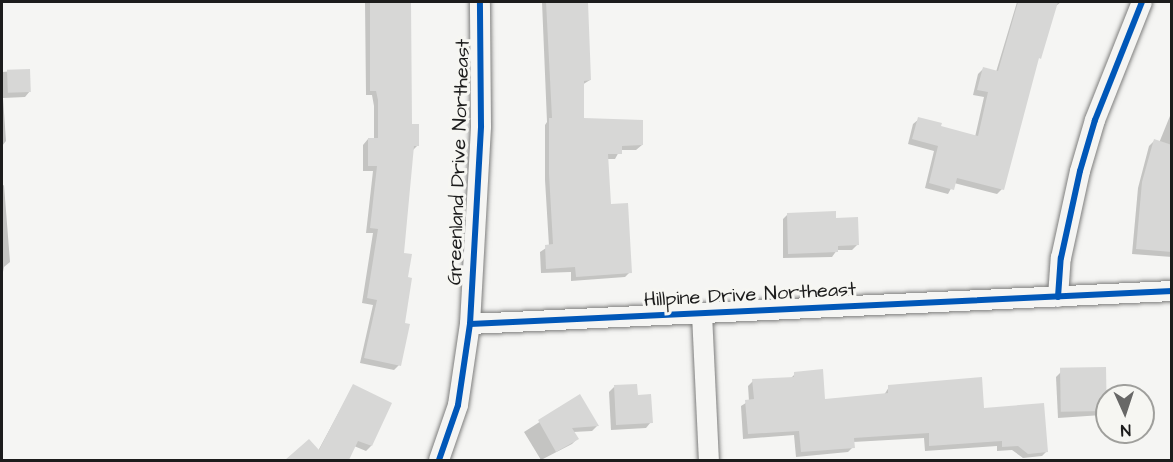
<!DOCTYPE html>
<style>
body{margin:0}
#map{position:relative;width:1173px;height:462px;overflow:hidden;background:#f5f5f3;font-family:"Architects Daughter",sans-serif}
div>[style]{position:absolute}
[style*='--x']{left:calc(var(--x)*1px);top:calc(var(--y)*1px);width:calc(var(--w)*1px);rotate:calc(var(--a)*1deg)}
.shadow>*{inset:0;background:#0003}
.building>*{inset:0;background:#d7d7d6;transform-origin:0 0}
.roads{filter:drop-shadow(0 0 2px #7e7e7d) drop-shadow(0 0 2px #7e7e7d)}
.street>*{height:20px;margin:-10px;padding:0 10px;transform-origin:10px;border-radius:10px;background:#f5f5f3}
.cycleway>*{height:6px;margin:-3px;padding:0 3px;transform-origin:3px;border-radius:3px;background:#0057b8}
span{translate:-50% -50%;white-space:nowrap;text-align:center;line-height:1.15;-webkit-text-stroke:6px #f6f6f2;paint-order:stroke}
.street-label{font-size:20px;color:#1c1c1c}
.frame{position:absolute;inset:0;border:3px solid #1c1c1c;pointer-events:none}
.north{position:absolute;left:1095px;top:384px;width:60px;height:60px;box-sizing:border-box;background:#f6f6f2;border:2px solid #9f9f9c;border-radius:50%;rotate:177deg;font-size:16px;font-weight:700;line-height:24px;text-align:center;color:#1c1c1c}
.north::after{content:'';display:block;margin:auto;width:21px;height:27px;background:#686867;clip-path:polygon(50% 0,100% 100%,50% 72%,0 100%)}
</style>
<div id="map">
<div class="shadow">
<div style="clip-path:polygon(365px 2px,409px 2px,411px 126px,418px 145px,412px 151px,402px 254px,399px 365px,394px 370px,360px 363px,373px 305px,362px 303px,373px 233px,366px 233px,373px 171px,363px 171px,363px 145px,368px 139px,374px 140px,374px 106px,372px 95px,366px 95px)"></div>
<div style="clip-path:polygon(542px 2px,586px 2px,590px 80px,582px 85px,582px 120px,642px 145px,636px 150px,620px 150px,615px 159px,607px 159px,610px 206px,630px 272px,625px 277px,571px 281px,571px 272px,541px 273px,540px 252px,549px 246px,545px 180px,545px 125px,547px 122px)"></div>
<div style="clip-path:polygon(1017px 2px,1061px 2px,1056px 6px,1036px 61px,1002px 189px,997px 194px,954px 183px,948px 194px,925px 188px,934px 151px,908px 144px,913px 124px,919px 119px,939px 127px,975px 137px,984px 97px,973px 95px,978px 74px,983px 69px,996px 72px)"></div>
<div style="clip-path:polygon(29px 70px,30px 91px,25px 97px,3px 98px,6px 141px,2px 146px,2px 72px)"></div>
<div style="clip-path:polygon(1172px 111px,1172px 257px,1132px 254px,1138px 188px,1149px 146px,1154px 141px,1159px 143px)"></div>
<div style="clip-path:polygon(4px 185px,10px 262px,4px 267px,2px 277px,2px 186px)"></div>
<div style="clip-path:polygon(788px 214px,834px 219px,858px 244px,852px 250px,837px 250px,832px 257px,783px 258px,783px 219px)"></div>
<div style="clip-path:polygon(1104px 369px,1107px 411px,1102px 415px,1058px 418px,1056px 377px,1061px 372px)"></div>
<div style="clip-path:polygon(795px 374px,824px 400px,884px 395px,889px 387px,983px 410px,1047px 451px,1042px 456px,1023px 458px,1012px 450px,997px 451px,997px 446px,925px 451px,924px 438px,853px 442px,853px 447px,848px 452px,796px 457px,794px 435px,743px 439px,741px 406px,749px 401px,748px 386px,753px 381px,790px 379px)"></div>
<div style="clip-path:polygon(353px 386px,390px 404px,371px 446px,366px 451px,354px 446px,348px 460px,288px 460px,309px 441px,318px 451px)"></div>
<div style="clip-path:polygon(614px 387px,637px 397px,651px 422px,646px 428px,611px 430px,609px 392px)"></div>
<div style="clip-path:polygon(580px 396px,597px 426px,592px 431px,573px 432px,577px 439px,572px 444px,541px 460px,524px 432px)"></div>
</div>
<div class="building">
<div style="clip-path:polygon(370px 2px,411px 2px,412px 124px,419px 124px,419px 146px,414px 146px,404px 253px,412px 254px,408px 277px,412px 278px,405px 323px,410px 324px,401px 366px,364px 358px,377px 300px,367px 298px,378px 229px,370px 228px,377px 166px,368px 166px,368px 138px,378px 138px,378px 100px,376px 91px,370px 91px)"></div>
<div style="clip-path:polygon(546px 2px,588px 2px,591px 80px,584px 81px,584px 118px,643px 120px,643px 145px,622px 146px,622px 154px,608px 154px,611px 204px,628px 203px,632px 273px,576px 277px,575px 267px,546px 269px,545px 245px,553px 244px,549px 174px,549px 118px,552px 118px)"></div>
<div style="clip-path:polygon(1018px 2px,1058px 2px,1041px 59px,1039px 58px,1004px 190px,957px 178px,954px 190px,929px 183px,938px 146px,912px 139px,918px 117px,942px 123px,941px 126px,978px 136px,988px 92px,977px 90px,983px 67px,998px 71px)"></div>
<div style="left:30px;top:69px;width:23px;height:23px;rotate:88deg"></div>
<div style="clip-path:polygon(1154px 139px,1172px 145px,1172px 252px,1136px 249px,1142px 182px)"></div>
<div style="clip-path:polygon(836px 211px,836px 218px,858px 217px,859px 245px,838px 246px,838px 252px,788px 254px,787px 213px)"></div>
<div style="left:1106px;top:367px;width:44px;height:46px;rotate:89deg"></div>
<div style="clip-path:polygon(823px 369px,825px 399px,888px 393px,888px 385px,982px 377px,984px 408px,1044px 403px,1048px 452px,1028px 454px,1018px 446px,1002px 447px,1002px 441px,929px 446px,929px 433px,854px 438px,855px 448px,801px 452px,799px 431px,748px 434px,745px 400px,754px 399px,752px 379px,794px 377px,794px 372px)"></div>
<div style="clip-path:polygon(353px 384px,392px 403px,372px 446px,358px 441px,349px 460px,285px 460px,309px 439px,319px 450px)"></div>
<div style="clip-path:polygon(637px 384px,638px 395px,651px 394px,653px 423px,616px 425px,614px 385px)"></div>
<div style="clip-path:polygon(580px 394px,599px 426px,572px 428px,579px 439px,556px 452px,538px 420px)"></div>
</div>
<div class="roads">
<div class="street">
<div style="--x:1058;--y:297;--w:39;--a:-86"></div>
<div style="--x:1061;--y:258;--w:89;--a:-77.7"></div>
<div style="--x:1080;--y:171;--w:53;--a:-73.6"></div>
<div style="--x:1095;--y:120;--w:127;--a:-68.3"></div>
<div style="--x:702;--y:314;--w:146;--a:87.3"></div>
<div style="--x:470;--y:324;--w:703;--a:-2.69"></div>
<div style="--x:439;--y:460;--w:58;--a:-70.9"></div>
<div style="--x:458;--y:405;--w:82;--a:-81.6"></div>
<div style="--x:470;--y:324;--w:198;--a:-86.8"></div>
<div style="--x:481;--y:126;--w:124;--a:-90.5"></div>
</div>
</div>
<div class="cycleway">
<div style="--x:1058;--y:297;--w:39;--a:-86"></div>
<div style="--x:1061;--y:258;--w:89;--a:-77.7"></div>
<div style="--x:1080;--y:171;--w:53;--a:-73.6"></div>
<div style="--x:1095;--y:120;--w:127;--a:-68.3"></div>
<div style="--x:470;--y:324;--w:703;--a:-2.69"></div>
<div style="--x:439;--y:460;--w:58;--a:-70.9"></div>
<div style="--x:458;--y:405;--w:82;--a:-81.6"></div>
<div style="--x:470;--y:324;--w:198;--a:-86.8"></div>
<div style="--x:481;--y:126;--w:124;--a:-90.5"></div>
</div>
<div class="street-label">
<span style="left:459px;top:162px;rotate:-88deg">Greenland Drive Northeast</span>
<span style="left:750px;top:295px;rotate:-3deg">Hillpine Drive Northeast</span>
</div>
<div class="frame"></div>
<div class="north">N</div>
</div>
